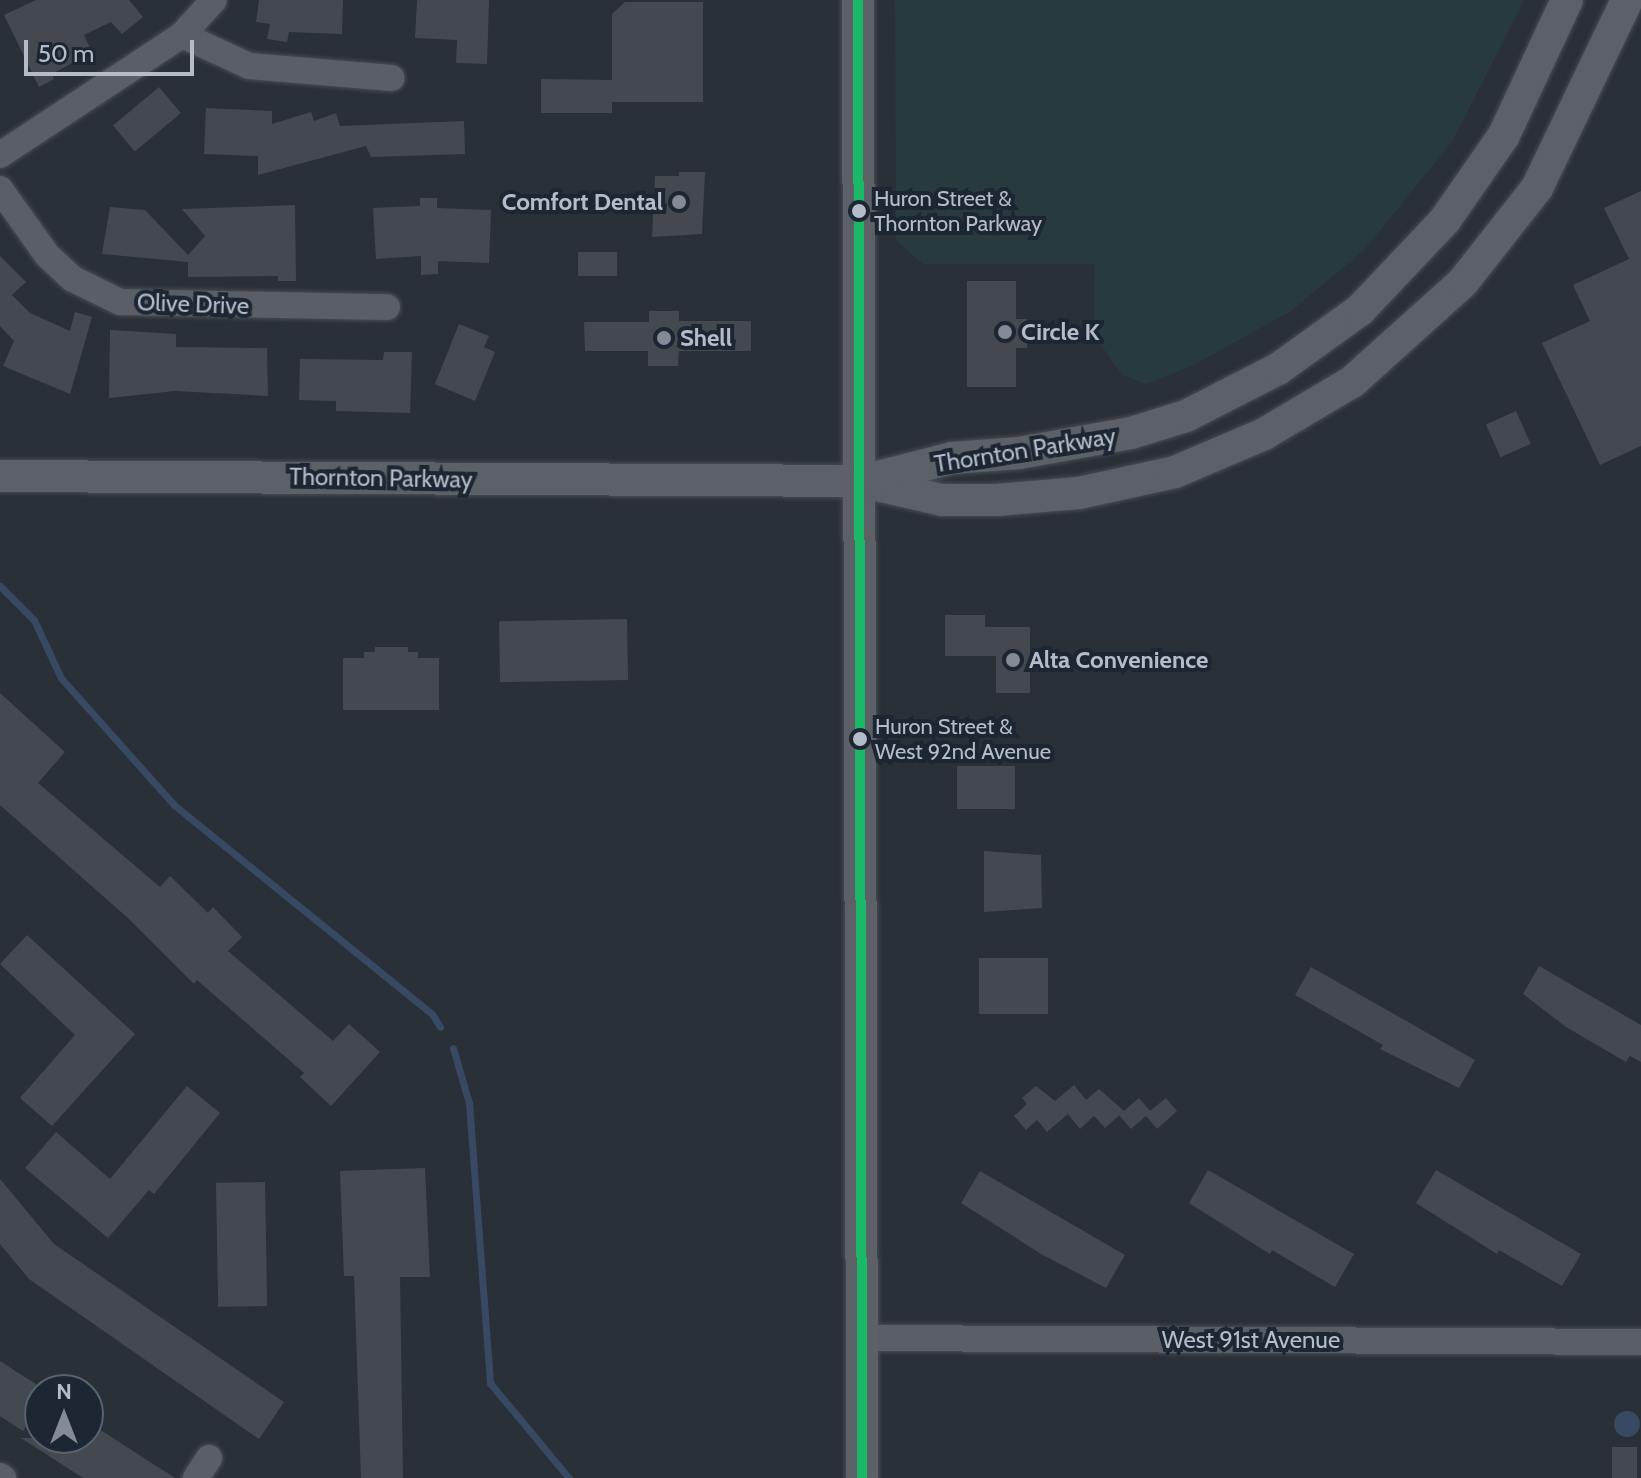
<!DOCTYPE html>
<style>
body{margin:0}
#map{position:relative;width:1641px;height:1478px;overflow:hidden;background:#2a3038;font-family:Cabin,sans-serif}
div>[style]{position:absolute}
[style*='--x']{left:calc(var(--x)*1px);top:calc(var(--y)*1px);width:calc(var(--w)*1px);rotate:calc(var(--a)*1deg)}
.green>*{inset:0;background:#273a3e}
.water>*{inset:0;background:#384963}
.round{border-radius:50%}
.stream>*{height:7px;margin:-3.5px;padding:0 3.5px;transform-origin:3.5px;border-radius:3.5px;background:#384963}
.building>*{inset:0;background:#444950;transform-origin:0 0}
.roads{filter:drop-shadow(0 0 2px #484c53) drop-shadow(0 0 2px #484c53)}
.minor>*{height:26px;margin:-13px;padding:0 13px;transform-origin:13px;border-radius:13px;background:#5a5e66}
.major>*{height:32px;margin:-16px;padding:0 16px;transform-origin:16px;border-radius:16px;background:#5c6168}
.bus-1>*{height:10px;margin:-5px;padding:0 5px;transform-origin:5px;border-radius:5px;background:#1ab867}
.dots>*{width:22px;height:22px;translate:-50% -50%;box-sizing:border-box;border:4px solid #1d2633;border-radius:50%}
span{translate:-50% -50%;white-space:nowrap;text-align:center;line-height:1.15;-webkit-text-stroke:8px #1d2633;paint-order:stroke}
.bus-label{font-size:22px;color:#b4bcc9}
.left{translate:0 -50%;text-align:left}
.poi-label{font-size:24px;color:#b4bcc9;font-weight:700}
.right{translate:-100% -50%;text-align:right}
.street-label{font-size:24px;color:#b4bcc9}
.north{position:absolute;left:24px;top:1374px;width:80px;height:80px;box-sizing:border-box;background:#1d2633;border:2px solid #59626f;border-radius:50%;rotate:0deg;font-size:22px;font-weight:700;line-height:32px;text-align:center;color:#b4bcc9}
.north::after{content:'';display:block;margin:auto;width:28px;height:36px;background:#848b96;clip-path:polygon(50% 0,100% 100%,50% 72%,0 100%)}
.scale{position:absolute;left:24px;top:40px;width:170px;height:36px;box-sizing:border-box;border:4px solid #b4bcc9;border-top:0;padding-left:10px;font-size:24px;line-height:28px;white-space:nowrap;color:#b4bcc9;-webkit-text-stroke:6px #1d2633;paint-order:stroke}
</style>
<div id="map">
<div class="green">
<div style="clip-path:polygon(895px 0,1524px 0,1452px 142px,1364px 250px,1291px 311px,1190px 367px,1146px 384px,1122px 375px,1094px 335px,1095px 264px,923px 264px,896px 240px)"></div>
</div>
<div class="water">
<div class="round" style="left:1614px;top:1411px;width:26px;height:26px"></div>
</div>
<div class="stream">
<div style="--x:0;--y:586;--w:48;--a:45"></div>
<div style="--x:34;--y:620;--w:64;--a:65"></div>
<div style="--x:61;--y:678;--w:170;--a:48.3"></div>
<div style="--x:174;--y:805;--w:332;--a:39"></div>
<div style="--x:432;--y:1014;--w:15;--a:58"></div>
<div style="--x:453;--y:1048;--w:57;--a:73.8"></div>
<div style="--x:469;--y:1103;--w:281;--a:85.7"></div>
<div style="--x:490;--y:1383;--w:124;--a:50.3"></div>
</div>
<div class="building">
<div style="clip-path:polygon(36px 0,129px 0,143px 17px,122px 34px,111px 22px,84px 35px,92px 52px,52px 74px,54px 79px,39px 87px,4px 15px)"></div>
<div style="clip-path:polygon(259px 0,343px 0,342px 34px,289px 32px,287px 42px,267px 39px,270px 24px,256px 22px)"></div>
<div style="clip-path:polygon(417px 0,489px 0,487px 64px,456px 63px,457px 40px,415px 38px)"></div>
<div style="clip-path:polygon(625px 2px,703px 2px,703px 102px,612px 102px,612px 113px,541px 113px,541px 79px,612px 80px,612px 14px)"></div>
<div style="left:159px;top:87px;width:34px;height:60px;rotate:50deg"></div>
<div style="clip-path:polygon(206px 108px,272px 111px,272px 124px,311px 112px,314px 121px,336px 113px,340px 126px,464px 121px,465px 154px,371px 157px,366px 146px,258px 175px,258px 156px,204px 154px)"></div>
<div style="clip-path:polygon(679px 172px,705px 172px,702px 234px,652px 237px,655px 176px,679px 176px)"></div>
<div style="clip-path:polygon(1641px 191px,1641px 446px,1600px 465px,1542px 343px,1590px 321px,1573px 285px,1629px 259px,1604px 208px)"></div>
<div style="clip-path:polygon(420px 198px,437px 198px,437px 208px,491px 210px,489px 263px,438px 261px,438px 274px,421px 275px,421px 256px,376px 259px,373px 208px,420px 206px)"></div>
<div style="clip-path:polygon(295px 205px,296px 281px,278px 281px,278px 276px,188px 277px,188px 262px,102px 254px,110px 207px,145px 210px,188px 255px,205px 236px,182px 209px)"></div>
<div style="left:578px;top:252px;width:39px;height:24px"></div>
<div style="clip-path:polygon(0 256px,26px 282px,12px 295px,30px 313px,70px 331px,75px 312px,92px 317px,70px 394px,3px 366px,14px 341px,0 326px)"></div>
<div style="clip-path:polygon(967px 281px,1016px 281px,1016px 319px,1027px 319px,1027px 348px,1016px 348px,1016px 387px,967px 387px)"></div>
<div style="clip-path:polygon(649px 311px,679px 311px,679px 321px,751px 321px,751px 351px,679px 351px,678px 366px,648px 366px,648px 351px,585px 351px,584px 322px,649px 322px)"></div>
<div style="clip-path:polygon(459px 324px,489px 336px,484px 347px,495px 352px,475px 401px,435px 384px)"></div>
<div style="clip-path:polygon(110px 330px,176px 334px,176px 347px,267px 348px,268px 396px,175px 391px,109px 398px)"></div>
<div style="clip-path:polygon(384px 352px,412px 352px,410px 413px,336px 411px,336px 401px,299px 400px,300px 359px,383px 360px)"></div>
<div style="left:1516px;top:411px;width:36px;height:33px;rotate:66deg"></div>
<div style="clip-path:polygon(945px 615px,985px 615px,985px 627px,1030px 627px,1030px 693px,996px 693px,996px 656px,945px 656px)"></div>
<div style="left:627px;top:619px;width:61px;height:128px;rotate:89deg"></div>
<div style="clip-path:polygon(375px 647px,408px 647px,408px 652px,418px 652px,418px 658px,439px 658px,439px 710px,343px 710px,343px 658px,364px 658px,364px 652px,375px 652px)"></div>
<div style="clip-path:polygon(0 693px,65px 752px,38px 783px,160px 887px,170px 876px,208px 913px,213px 907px,242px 937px,228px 951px,333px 1041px,349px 1024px,380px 1052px,331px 1106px,300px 1077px,304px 1073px,197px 980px,194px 984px,129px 919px,0 805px)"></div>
<div style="left:957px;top:766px;width:58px;height:43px"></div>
<div style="clip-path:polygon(984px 851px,1041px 855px,1042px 908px,984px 912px)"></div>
<div style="clip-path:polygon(27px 935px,135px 1034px,52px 1126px,20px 1098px,75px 1035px,0 964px)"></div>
<div style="left:979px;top:958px;width:69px;height:56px"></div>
<div style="clip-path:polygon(1539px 966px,1641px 1025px,1641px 1062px,1630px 1056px,1626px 1062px,1566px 1027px,1523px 994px)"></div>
<div style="clip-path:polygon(1311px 967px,1475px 1060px,1459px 1088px,1380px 1049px,1383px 1045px,1295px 995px)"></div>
<div style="clip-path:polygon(1074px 1085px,1086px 1100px,1099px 1089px,1124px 1111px,1105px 1128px,1094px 1116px,1080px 1129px,1068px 1114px,1047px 1132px,1037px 1120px,1026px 1130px,1014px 1116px,1027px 1104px,1022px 1098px,1036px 1086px,1055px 1101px)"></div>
<div style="clip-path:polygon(187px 1086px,220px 1113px,154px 1194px,149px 1190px,108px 1238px,25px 1168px,56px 1132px,110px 1179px)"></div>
<div style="clip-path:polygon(1139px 1098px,1150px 1111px,1166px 1098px,1177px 1111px,1157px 1129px,1146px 1116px,1131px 1129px,1119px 1115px)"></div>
<div style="clip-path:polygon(425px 1168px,430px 1277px,400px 1277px,403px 1478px,361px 1478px,354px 1276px,344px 1276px,340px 1171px)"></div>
<div style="clip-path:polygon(1208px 1170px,1354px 1254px,1335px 1287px,1272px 1250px,1270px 1254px,1189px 1203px)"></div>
<div style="clip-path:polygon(1436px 1170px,1581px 1254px,1562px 1286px,1499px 1250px,1497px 1254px,1416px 1203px)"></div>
<div style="clip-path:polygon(980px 1171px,1125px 1255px,1106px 1288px,1041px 1254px,961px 1203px)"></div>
<div style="clip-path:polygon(0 1179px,54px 1244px,284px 1402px,259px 1439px,29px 1279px,0 1244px)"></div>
<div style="left:265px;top:1182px;width:124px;height:49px;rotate:89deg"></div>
<div style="clip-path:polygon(0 1361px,45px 1390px,39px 1390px,40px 1406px,23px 1431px,0 1416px)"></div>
<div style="clip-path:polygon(88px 1422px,175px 1478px,83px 1478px,21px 1438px,88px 1438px)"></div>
<div style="left:1612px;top:1447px;width:25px;height:31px"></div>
</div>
<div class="roads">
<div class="minor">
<div style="--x:182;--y:35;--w:74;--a:24.8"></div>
<div style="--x:249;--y:66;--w:143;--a:4.8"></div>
<div style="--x:0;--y:155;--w:218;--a:-33.4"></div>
<div style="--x:182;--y:35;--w:47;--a:-47.6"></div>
<div style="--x:0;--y:189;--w:81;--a:54.5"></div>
<div style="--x:47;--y:255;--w:35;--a:43"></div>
<div style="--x:73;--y:279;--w:52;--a:26.1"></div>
<div style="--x:120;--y:302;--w:267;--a:1.1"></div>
<div style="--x:861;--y:1338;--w:780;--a:0.29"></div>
<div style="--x:0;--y:1476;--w:4;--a:34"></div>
<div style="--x:196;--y:1478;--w:24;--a:-57"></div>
</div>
<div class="major">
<div style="--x:858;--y:0;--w:1478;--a:89.84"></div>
<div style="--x:0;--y:476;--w:859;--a:0.33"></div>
<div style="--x:859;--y:481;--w:85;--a:12.9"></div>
<div style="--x:942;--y:500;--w:55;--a:0"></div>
<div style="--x:997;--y:500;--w:82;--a:-4.9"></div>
<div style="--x:1079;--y:493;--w:98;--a:-12.3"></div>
<div style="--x:1175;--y:472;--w:97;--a:-23.1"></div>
<div style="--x:1264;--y:434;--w:102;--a:-30.6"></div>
<div style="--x:1352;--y:382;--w:149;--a:-42"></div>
<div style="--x:1463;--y:282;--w:120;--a:-51.8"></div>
<div style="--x:1537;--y:188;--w:208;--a:-64.4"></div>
<div style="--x:866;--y:480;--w:89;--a:-14.3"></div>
<div style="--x:952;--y:458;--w:67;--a:-4.3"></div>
<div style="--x:1019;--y:453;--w:114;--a:-10.1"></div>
<div style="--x:1131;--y:433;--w:58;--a:-17.2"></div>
<div style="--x:1186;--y:416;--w:103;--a:-27.1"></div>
<div style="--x:1278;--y:369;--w:101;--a:-35.7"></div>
<div style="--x:1360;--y:310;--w:124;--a:-46.6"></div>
<div style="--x:1445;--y:220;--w:103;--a:-55.2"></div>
<div style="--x:1504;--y:135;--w:149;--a:-65"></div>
</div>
</div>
<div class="bus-1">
<div style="--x:858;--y:0;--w:1478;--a:89.84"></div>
</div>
<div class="dots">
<div style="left:679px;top:202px;background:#848b96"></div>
<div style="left:859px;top:211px;background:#b4bcc9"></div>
<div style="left:1005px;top:332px;background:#848b96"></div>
<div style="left:664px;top:338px;background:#848b96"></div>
<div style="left:1013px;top:660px;background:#848b96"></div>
<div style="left:860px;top:739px;background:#b4bcc9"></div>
</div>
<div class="bus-label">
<span class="left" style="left:874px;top:211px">Huron Street &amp;<br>Thornton Parkway</span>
<span class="left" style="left:875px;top:739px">Huron Street &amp;<br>West 92nd Avenue</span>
</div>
<div class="poi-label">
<span class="right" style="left:663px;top:202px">Comfort Dental</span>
<span class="left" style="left:1021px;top:332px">Circle K</span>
<span class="left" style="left:680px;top:338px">Shell</span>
<span class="left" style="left:1029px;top:660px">Alta Convenience</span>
</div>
<div class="street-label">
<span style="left:193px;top:304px;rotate:2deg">Olive Drive</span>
<span style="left:1025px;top:450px;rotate:-9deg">Thornton Parkway</span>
<span style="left:381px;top:478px;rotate:1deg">Thornton Parkway</span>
<span style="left:1251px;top:1340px">West 91st Avenue</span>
</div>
<div class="north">N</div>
<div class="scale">50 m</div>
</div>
